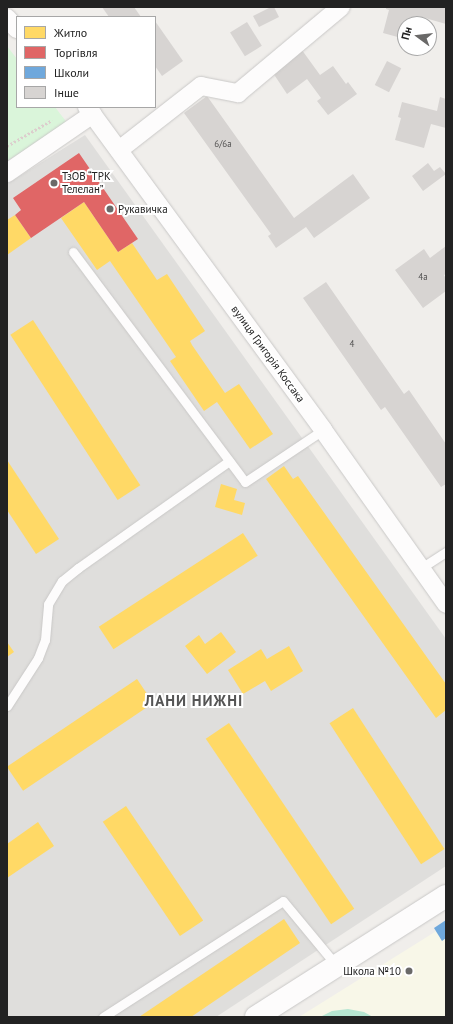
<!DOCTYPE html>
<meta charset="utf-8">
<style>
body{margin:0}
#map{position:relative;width:453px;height:1024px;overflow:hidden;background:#f0eeeb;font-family:"PT Sans",sans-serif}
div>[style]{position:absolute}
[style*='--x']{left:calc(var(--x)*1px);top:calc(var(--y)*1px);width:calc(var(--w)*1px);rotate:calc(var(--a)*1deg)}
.residential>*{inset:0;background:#dfdedc}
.education>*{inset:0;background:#f8f7e8}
.park>*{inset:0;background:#daf5da}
.pitch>*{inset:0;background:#b7e6d2}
.homes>*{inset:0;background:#ffd966;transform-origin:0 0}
.shops>*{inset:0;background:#e06666}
.schools>*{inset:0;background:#6fa8dc}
.building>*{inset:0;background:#d7d4d2;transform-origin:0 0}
.path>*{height:2.5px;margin-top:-1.25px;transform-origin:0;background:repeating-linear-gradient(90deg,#dccecd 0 2px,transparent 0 4px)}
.roads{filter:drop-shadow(0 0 1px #c9c8c7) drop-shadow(0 0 1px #c9c8c7)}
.service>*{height:9px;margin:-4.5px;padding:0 4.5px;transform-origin:4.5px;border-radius:4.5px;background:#fdfcfc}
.minor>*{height:18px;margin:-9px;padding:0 9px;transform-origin:9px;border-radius:9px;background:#fdfcfc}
.tertiary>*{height:22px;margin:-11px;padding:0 11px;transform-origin:11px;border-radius:11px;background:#fdfcfc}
.dots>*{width:11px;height:11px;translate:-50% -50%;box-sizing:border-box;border:2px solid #fff;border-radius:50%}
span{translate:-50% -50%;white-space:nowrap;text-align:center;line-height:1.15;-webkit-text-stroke:4px #fff;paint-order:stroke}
.number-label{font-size:9px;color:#4f4e4e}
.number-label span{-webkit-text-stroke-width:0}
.poi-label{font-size:11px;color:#222}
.left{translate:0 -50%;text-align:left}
.right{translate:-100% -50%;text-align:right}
.street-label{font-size:11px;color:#222}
.district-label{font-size:15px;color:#555;font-weight:700;letter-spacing:1px}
.frame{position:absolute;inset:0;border:8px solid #222;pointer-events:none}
.legend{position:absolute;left:16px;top:16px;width:140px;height:92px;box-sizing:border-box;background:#fff;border:1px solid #a7a7a7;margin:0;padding:5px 7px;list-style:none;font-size:12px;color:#222}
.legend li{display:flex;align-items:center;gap:8px;height:20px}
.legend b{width:20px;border:1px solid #a7a7a7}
.north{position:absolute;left:397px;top:16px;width:40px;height:40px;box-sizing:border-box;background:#fff;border:1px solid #a7a7a7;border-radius:50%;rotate:285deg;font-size:11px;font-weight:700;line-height:16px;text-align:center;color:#222}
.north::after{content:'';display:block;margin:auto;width:14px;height:18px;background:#6a6968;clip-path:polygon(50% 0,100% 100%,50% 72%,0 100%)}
</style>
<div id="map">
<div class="residential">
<div style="clip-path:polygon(85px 135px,446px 639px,446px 866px,216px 1017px,7px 1017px,7px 184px)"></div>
</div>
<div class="education">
<div style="clip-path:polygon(446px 925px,446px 1017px,299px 1017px)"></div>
</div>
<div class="park">
<div style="clip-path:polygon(7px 46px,17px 59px,17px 107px,55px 107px,68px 124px,7px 161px)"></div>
</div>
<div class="pitch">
<div style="clip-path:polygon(348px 1009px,364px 1012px,373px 1017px,320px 1017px,332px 1011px)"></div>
</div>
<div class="homes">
<div style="clip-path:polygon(84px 202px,118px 252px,132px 243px,157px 280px,167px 274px,205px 331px,190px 341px,192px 345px,225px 393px,239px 384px,273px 434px,250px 449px,217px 402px,204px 411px,170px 361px,176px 357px,110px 261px,97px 270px,61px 218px)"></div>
<div style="clip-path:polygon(15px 215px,31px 238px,7px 255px,7px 220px)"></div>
<div style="left:33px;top:320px;width:197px;height:27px;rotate:57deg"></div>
<div style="clip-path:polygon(7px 460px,59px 539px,36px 554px,7px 510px)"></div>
<div style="clip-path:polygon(284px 466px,293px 479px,298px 476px,446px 684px,446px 710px,436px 718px,266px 479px)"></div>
<div style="clip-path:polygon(221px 484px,237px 489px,234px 500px,245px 503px,242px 515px,215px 507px)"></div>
<div style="left:243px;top:533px;width:27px;height:172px;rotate:57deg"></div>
<div style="clip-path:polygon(221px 632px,236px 652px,207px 674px,185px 646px,199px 635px,205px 644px)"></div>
<div style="clip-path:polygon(7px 642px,14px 652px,7px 657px)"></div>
<div style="clip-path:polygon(289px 646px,303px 671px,271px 691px,265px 681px,243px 694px,228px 670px,261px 649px,267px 659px)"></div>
<div style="left:137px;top:679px;width:29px;height:157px;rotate:56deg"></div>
<div style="left:353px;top:708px;width:168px;height:28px;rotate:57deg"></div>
<div style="left:229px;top:723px;width:224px;height:28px;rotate:56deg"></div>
<div style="left:126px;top:806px;width:138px;height:28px;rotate:56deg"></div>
<div style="clip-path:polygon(38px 822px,54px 846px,7px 878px,7px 844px)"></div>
<div style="clip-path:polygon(284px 919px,300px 943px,191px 1017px,139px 1017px)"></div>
</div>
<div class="shops">
<div style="clip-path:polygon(79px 153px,138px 239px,118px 252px,84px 202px,31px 238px,15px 215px,21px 210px,13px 198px)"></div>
</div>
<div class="schools">
<div style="clip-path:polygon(446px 920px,446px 938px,442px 941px,434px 928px)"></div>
</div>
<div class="building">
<div style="clip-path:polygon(102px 7px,134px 7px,141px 17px,109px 17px)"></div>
<div style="clip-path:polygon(271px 7px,274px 7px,279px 17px,259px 27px,253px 16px)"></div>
<div style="clip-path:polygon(386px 7px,446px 7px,446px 24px,418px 16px,416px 24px,405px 24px,405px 39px,383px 33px,389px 10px,386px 9px)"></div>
<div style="clip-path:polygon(155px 21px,183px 61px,162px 76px,155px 66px)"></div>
<div style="left:247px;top:22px;width:28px;height:20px;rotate:58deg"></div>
<div style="clip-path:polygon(299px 46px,320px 75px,333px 66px,346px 84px,348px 82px,357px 94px,328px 115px,317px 101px,321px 98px,307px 79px,287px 94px,271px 70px)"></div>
<div style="left:387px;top:61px;width:16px;height:27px;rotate:27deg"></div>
<div style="clip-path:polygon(207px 96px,294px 218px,353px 174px,370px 198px,314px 238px,306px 227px,276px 248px,268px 236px,271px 234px,184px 113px)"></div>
<div style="clip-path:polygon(440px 97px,446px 99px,446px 128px,431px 124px,424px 148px,395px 140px,401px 118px,398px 117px,402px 102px,437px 111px)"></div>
<div style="clip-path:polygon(428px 163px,434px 171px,440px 167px,446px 174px,423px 191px,412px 176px)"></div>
<div style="clip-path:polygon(446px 246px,446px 274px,444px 275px,446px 279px,446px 291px,423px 308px,395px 270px,424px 249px,430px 258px)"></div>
<div style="clip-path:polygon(326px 282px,404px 394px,409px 390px,446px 444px,446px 484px,441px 487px,385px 407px,381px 410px,303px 298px)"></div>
</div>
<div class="path">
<div style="--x:7;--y:146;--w:52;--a:-30"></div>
</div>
<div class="roads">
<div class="service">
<div style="--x:73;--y:252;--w:287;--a:53.2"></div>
<div style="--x:245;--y:482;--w:94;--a:-33.7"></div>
<div style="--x:421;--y:568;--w:30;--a:-33"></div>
<div style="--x:7;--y:706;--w:57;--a:-57.1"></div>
<div style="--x:38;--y:658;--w:19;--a:-69"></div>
<div style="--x:45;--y:640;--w:36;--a:-85"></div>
<div style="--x:48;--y:604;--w:27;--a:-59"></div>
<div style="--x:62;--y:581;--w:21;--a:-39"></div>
<div style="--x:78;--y:568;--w:185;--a:-35.3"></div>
<div style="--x:103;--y:1017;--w:214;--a:-32.8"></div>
<div style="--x:283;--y:901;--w:83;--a:50.4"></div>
</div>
<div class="minor">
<div style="--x:7;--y:18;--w:15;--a:48"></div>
<div style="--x:87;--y:107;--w:400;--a:53.8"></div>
<div style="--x:323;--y:430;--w:213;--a:54.7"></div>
<div style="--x:119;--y:150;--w:104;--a:-38"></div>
<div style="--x:201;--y:86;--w:38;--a:11"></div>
<div style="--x:238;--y:93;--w:134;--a:-39.9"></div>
<div style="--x:7;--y:173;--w:104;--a:-34.5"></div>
</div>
<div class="tertiary">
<div style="--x:256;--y:1017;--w:225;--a:-32.5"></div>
</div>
</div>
<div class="dots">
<div style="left:54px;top:183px;background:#6a6968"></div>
<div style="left:110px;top:209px;background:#6a6968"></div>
<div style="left:409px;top:971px;background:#6a6968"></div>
</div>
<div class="number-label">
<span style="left:223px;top:144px">6/6а</span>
<span style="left:423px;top:277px">4а</span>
<span style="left:352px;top:344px">4</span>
</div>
<div class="poi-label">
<span class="left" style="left:62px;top:183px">ТзОВ “ТРК<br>Телелан”</span>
<span class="left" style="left:118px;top:209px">Рукавичка</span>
<span class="right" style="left:401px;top:971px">Школа №10</span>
</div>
<div class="street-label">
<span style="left:268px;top:354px;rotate:54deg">вулиця Григорія Коссака</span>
</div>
<div class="district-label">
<span style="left:194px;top:701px">ЛАНИ НИЖНІ</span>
</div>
<div class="frame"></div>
<ul class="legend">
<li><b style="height:11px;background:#ffd966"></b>Житло</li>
<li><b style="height:11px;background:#e06666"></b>Торгівля</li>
<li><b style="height:11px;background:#6fa8dc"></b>Школи</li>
<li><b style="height:11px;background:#d7d4d2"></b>Інше</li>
</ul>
<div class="north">Пн</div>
</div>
